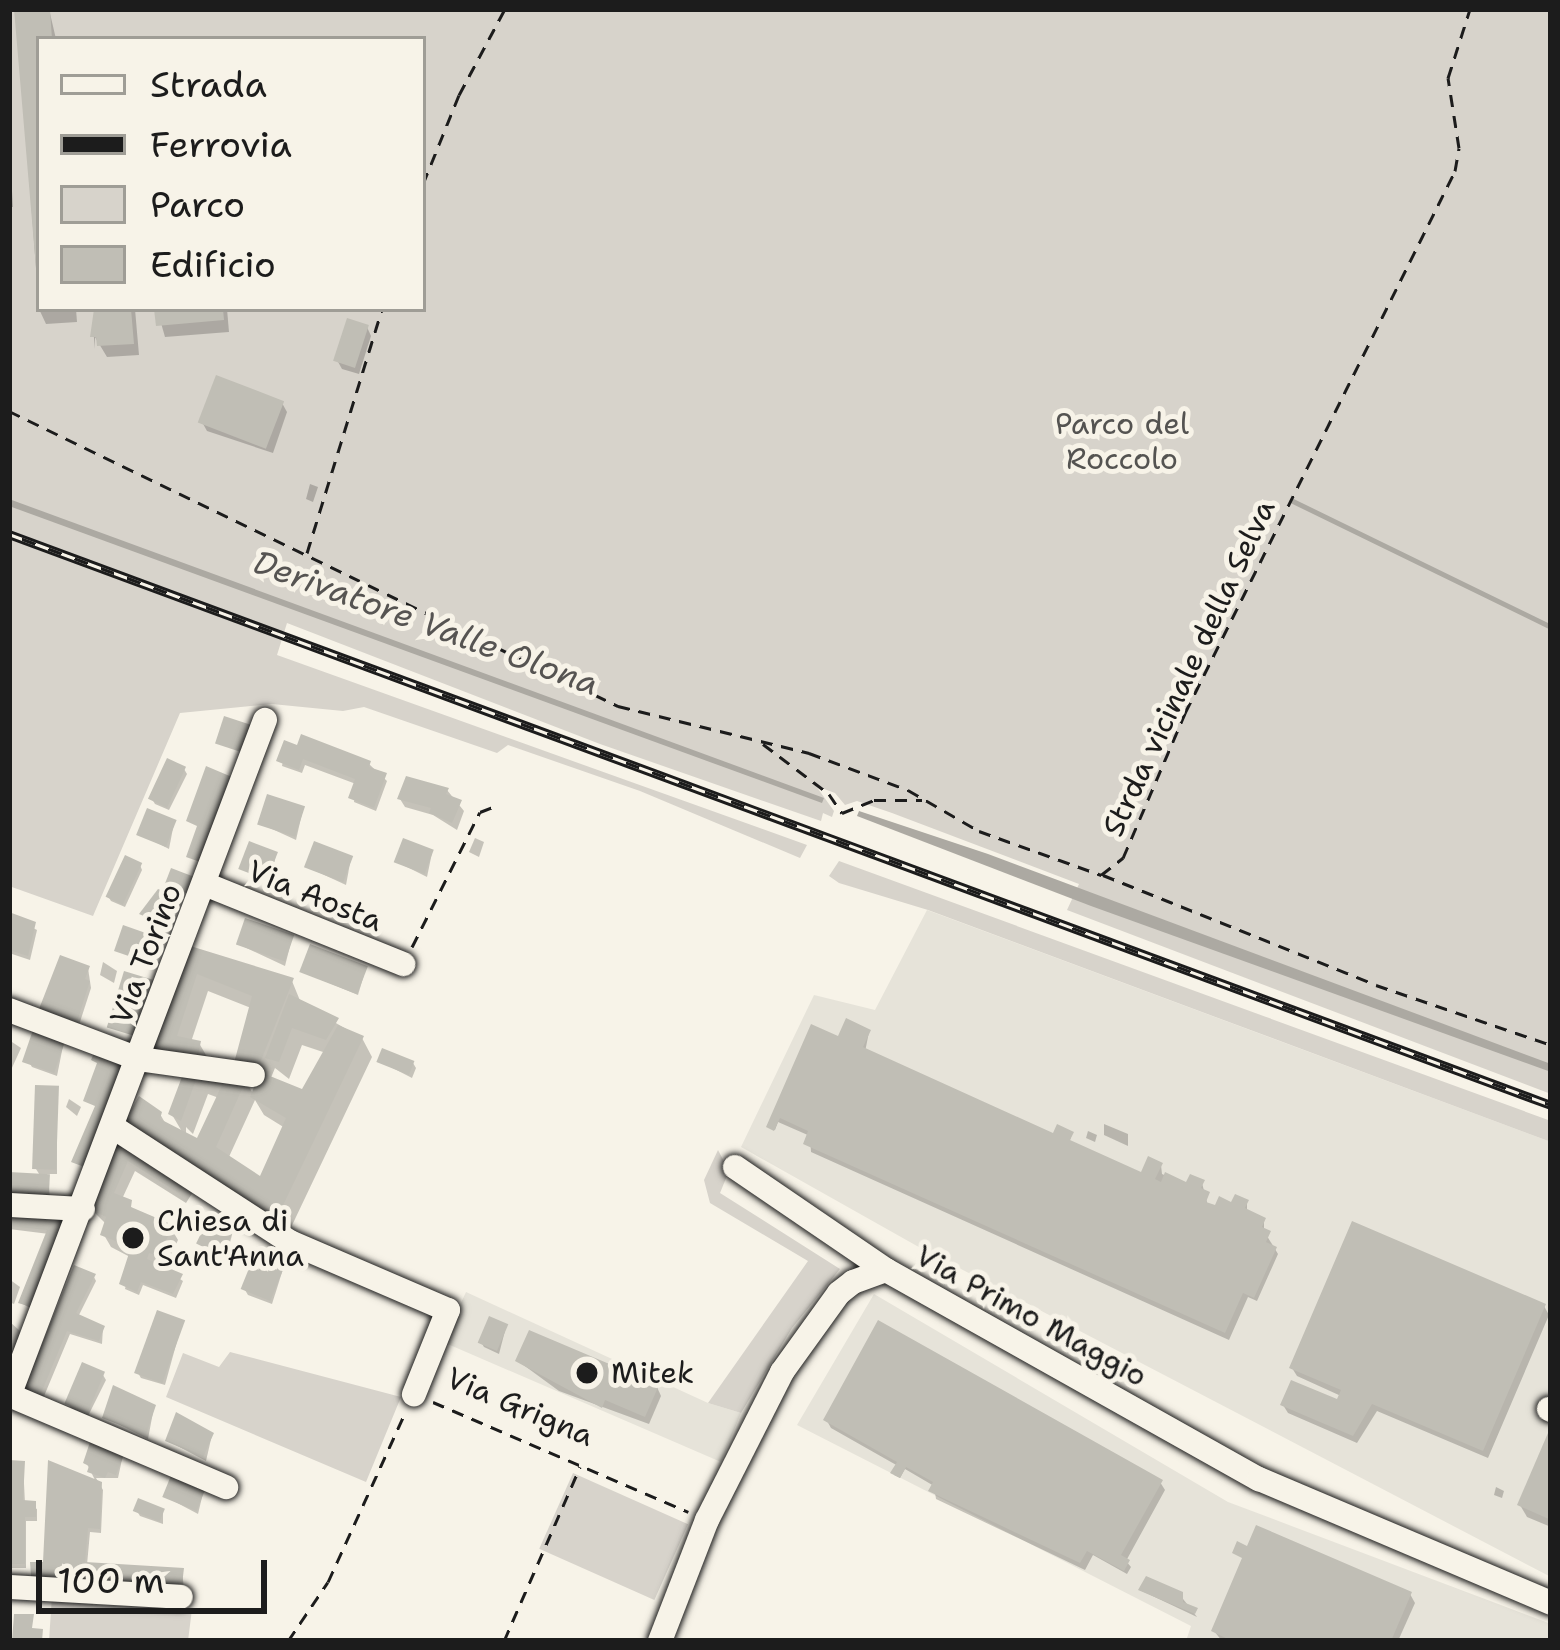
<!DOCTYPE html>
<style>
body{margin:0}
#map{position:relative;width:1560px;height:1650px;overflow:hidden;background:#f7f3e8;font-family:"Shantell Sans",sans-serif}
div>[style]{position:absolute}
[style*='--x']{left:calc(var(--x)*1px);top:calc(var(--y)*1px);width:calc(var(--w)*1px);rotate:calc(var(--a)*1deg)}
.built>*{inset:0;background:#e6e3d9}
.green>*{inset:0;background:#d7d3cb;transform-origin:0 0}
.water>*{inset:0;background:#aca9a2}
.shadow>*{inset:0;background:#0003}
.stream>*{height:4.5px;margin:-2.25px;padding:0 2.25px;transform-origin:2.25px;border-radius:2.25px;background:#aca9a2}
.building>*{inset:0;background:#c0beb5;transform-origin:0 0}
.path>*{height:3px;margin-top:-1.5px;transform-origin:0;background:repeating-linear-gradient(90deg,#1c1c1c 0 12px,transparent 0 21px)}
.roads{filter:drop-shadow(0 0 3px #1c1c1c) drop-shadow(0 0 3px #1c1c1c)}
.minor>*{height:24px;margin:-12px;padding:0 12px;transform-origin:12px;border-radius:12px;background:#f7f3e8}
.rail>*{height:9px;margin-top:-4.5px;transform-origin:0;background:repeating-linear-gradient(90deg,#f7f3e8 0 14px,#1c1c1c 0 28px);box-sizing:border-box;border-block:3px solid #1c1c1c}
.dots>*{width:33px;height:33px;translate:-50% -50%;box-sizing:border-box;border:6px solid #f7f3e8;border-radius:50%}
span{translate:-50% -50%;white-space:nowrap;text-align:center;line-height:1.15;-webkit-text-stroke:10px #f7f3e8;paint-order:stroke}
.park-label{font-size:30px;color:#545351}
.street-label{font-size:30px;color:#1c1c1c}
.poi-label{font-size:30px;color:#1c1c1c}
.left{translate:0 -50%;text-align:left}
.water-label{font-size:33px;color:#565452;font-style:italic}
.frame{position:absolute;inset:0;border:12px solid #1c1c1c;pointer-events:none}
.legend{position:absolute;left:36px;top:36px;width:390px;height:276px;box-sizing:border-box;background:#f7f3e8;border:3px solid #9f9d96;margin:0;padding:15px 21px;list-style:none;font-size:36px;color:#1c1c1c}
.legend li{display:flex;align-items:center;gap:24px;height:60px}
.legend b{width:60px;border:3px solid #9f9d96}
.scale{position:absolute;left:36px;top:1560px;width:231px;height:54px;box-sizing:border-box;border:6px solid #1c1c1c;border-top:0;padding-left:15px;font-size:36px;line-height:42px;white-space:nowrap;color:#1c1c1c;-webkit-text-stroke:9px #f7f3e8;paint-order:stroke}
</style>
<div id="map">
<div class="built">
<div style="clip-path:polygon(927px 910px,1551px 1142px,1551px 1577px,917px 1246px,741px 1147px,814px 995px,875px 1010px)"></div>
<div style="clip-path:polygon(466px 1292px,708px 1403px,741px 1413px,721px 1462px,443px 1342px)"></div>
<div style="clip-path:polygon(874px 1294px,1228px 1502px,1551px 1624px,1551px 1641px,1186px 1641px,1191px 1626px,797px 1425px)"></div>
</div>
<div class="green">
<div style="clip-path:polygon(evenodd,9px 9px,1551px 9px,1551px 1094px,1067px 910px,1079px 884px,892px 813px,857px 801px,845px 805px,835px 793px,816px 786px,834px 811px,832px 817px,823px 813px,821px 821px,600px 744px,287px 623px,277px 655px,807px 845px,800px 858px,640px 791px,508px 745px,497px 753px,364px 707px,343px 711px,272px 704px,180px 713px,93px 916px,9px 886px,9px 9px,39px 39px,423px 39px,423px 309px,39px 309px,39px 39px)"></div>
<div style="clip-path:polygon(839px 861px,1551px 1121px,1551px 1142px,928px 910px,839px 883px,829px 876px)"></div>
<div style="clip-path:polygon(718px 1150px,729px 1171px,720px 1193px,840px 1269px,792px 1328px,741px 1413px,708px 1403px,808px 1261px,710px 1203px,704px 1180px)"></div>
<div style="clip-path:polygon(230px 1352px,401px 1397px,366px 1482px,166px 1397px,183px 1353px,219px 1367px)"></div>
<div style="left:573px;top:1473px;width:126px;height:83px;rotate:24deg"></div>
<div style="clip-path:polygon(52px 1595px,93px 1598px,93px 1605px,192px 1609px,188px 1641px,49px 1641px)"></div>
</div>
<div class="water">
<div style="clip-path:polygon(9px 499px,824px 798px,822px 803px,9px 506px)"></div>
<div style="clip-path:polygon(859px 811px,988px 854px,1551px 1064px,1551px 1072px,1091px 906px,857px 816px)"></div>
</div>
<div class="shadow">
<div style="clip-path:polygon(49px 9px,56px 39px,39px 39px,39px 309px,17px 11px)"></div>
<div style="clip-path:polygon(9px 142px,13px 207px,9px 207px)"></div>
<div style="clip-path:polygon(39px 309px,76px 309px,77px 322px,46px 324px)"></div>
<div style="clip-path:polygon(97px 309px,135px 309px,139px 355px,107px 357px,95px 337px,95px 349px,93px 328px)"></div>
<div style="clip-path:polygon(157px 309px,227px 309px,229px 332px,165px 337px)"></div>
<div style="clip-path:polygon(367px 327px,371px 336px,359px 374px,342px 369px,337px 360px)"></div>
<div style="clip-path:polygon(282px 403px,287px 412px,273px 453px,207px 431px,202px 422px)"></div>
<div style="clip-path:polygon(310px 484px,318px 487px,313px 502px,306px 499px)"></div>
<div style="clip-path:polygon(286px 744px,369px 764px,387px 781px,376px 811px,354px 802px,356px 784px,305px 765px,302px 773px,282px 766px)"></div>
<div style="clip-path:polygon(184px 769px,187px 774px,169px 810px,155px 804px,152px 799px)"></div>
<div style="clip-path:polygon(447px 790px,464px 811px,457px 830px,433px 815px,405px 807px,400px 799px)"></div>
<div style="clip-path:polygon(303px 809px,296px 840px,259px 823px)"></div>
<div style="clip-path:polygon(174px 823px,169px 849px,140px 834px)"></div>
<div style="clip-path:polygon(475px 838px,484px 842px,479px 857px,469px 852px)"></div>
<div style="clip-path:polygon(432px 853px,427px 877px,397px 862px)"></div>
<div style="clip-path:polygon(276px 854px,270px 883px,242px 869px)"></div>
<div style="clip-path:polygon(351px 858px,346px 885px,307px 867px)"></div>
<div style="clip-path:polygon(140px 865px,142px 870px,125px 907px,111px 901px,108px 896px)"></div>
<div style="clip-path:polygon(177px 900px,170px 929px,142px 914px)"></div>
<div style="clip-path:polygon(9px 915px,37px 930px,30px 960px,9px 953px)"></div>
<div style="clip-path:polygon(292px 938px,285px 966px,238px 944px)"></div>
<div style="clip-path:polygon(155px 939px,157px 968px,117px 950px)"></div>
<div style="clip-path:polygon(evenodd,189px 948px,292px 981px,301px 1003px,362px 1038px,372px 1057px,286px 1238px,138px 1141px,160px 1114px,167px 1126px,184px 1135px,171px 1113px,187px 1073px,151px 1050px,189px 948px,208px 991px,251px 1008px,259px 1083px,254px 1095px,245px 1080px,210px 1062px,199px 1043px,191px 1042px,208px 991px,189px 948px,302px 1045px,326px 1053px,303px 1093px,270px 1080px,275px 1068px,289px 1079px,302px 1045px,189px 948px,208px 1094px,219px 1098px,198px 1143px,186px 1137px,186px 1127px,193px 1134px,208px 1094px,189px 948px,255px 1100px,264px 1115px,285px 1128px,262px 1180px,228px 1159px,255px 1100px)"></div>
<div style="clip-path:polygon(103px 962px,117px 971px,114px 983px,100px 975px)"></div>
<div style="clip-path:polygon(88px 968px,91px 988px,79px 1025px,45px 1014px)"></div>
<div style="clip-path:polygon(366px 968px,358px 995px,303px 972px)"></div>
<div style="clip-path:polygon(869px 1032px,865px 1052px,1055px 1137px,1072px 1134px,1069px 1143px,1142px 1176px,1161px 1165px,1162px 1174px,1188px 1186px,1202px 1183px,1208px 1206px,1247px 1203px,1247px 1213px,1264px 1220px,1264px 1231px,1278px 1254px,1257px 1301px,1248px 1297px,1229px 1340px,811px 1152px,810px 1136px,778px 1122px,775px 1130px,770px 1128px,839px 1040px)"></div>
<div style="clip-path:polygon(9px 1040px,21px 1048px,11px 1070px,9px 1070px)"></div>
<div style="clip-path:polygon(64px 1041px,57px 1076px,32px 1067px,29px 1062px)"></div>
<div style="clip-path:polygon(379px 1061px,413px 1063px,416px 1068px,412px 1078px)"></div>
<div style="clip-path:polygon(57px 1089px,57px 1174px,47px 1174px,51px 1204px,9px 1175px,41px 1177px,36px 1169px)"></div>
<div style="clip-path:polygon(69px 1099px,81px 1107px,77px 1116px,66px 1107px)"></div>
<div style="clip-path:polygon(1104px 1124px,1128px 1134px,1128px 1146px,1104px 1135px)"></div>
<div style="clip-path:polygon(1088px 1131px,1097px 1135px,1095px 1142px,1086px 1138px)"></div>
<div style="clip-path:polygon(120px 1148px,193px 1192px,186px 1203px,135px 1171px,122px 1199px,136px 1212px,171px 1228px,178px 1240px,167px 1263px,154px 1241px,149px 1244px,163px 1268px,183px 1281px,176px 1298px,143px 1285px,139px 1295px,125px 1289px,132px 1258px,111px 1247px,104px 1235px,107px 1225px,90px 1208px)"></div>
<div style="clip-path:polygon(9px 1213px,60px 1217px,40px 1313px,21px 1303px,49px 1234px,9px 1229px)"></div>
<div style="clip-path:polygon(234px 1227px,226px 1258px,206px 1250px,203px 1245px)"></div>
<div style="clip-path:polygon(284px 1266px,272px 1304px,248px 1295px,245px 1290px)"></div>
<div style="clip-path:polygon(94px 1277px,96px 1281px,78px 1317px,103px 1328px,102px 1344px,70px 1334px,42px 1401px,29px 1396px)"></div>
<div style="clip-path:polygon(9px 1279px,20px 1287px,14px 1304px,9px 1302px)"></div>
<div style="clip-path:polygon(1544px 1306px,1549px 1315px,1488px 1458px,1377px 1411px,1357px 1443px,1288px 1413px,1283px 1405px,1338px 1403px,1341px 1396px,1297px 1376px,1292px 1368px)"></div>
<div style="clip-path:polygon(9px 1321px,21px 1332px,11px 1359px,9px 1358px)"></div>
<div style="clip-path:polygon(182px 1323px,165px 1385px,141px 1378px,138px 1373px)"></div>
<div style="clip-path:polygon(506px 1327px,499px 1354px,484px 1347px,481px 1342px)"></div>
<div style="clip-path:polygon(518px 1361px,657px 1387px,661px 1396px,649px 1424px,559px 1391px)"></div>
<div style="clip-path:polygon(103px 1375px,106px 1380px,88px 1416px,71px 1408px,68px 1403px)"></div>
<div style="clip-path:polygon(154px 1407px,148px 1439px,106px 1418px)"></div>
<div style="clip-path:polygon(826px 1419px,1160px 1482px,1165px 1490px,1126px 1561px,1131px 1567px,1127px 1574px,1093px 1555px,1085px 1570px,936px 1499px,934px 1486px,905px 1469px,900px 1478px,894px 1475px,898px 1466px,831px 1428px)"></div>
<div style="clip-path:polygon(1551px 1434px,1551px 1527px,1527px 1517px,1520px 1505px)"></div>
<div style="clip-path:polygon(212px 1435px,206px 1461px,168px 1441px)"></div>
<div style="clip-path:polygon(123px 1455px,118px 1478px,96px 1478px,103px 1490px,101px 1533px,90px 1532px,87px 1565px,182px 1571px,184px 1589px,37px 1580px,34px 1575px,46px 1565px,97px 1484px,86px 1462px)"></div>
<div style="clip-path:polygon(9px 1463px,23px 1464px,25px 1503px,37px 1509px,37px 1521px,26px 1521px,26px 1568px,9px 1568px)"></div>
<div style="clip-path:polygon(1496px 1487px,1504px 1491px,1502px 1498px,1494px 1495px)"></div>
<div style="clip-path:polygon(204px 1489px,198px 1514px,166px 1497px)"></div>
<div style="clip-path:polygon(137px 1511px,163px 1512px,163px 1524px,140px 1516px)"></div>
<div style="clip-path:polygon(1147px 1580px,1180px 1595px,1197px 1617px,1142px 1591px)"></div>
<div style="clip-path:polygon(1410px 1594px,1415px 1603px,1398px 1641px,1222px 1641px,1214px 1631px)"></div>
</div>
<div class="stream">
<div style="--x:1293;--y:501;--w:287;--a:26"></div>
</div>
<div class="building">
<div style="clip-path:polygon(14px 9px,50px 9px,52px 39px,39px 39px,39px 303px)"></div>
<div style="clip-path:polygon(94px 309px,131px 309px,134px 344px,97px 346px,96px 337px,90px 337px)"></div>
<div style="clip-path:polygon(154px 309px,223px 309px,224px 320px,156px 326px)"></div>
<div style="left:347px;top:318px;width:23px;height:45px;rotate:18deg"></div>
<div style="left:216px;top:375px;width:73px;height:51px;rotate:21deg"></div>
<div style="left:224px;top:716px;width:28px;height:29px;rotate:18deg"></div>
<div style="clip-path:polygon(301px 734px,371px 761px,369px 767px,387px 773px,374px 808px,348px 798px,355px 779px,303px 759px,299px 770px,276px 761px,284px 740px,297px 745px)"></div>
<div style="left:167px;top:758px;width:21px;height:45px;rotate:25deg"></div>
<div style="clip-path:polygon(206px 766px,232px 777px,203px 863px,186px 857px,197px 826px,186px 821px)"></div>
<div style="clip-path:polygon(406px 776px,449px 788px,446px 794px,462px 800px,452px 823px,429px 813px,431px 808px,397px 799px)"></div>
<div style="left:267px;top:794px;width:40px;height:32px;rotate:18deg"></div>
<div style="left:147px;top:808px;width:32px;height:29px;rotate:22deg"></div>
<div style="left:403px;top:838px;width:33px;height:26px;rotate:21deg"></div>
<div style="left:249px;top:841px;width:31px;height:30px;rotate:21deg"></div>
<div style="left:314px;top:841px;width:42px;height:28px;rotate:21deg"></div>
<div style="left:125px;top:855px;width:19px;height:46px;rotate:25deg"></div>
<div style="left:171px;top:868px;width:28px;height:18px;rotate:21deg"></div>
<div style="clip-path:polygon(158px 889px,179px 897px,167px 926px,139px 914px)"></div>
<div style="clip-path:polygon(9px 912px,36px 922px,28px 956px,9px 950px)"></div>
<div style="left:245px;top:918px;width:52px;height:28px;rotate:19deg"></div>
<div style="clip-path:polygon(123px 925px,157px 937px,155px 965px,114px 951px)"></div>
<div style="left:310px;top:944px;width:62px;height:30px;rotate:21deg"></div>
<div style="clip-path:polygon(187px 945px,294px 978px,258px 1068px,234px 1063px,252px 996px,197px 974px,177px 1036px,201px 1041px,197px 1060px,148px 1051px)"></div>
<div style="clip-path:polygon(60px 955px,90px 966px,85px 979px,90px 981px,77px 1022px,39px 1009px)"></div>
<div style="left:124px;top:971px;width:31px;height:59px;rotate:17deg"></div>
<div style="clip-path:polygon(289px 994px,339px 1018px,326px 1040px,292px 1028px,279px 1062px,265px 1058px)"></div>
<div style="clip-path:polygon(846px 1018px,871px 1030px,863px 1047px,938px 1081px,1053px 1133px,1057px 1124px,1074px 1132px,1070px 1140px,1141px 1172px,1148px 1156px,1163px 1163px,1155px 1179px,1161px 1182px,1165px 1172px,1186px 1182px,1190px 1174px,1205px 1180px,1201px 1188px,1210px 1192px,1206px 1202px,1215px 1205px,1219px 1196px,1231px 1202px,1235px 1194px,1249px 1200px,1245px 1208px,1266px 1218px,1262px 1227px,1271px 1231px,1266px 1242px,1277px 1247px,1254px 1298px,1243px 1293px,1225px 1333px,803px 1144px,808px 1131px,780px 1118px,774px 1131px,766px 1127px,811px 1024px,838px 1036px)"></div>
<div style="clip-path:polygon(338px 1025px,364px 1036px,275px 1222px,124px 1122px,139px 1096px,162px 1112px,160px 1119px,197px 1138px,222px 1085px,197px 1077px,181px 1121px,168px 1114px,186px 1066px,247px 1078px,216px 1147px,260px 1176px,286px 1118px,250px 1097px,260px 1072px,302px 1089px)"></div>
<div style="left:34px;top:1027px;width:34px;height:37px;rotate:19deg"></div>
<div style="clip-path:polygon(96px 1048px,132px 1060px,87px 1168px,71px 1162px,95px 1106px,83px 1101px,97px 1063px,91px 1060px)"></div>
<div style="left:382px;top:1048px;width:35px;height:15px;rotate:22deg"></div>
<div style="left:35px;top:1085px;width:24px;height:84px;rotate:2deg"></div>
<div style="clip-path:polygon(127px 1143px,188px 1178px,179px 1193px,128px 1161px,114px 1193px,132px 1200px,131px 1207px,173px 1225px,159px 1256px,149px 1253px,147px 1259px,183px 1274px,173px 1294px,141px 1282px,137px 1292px,119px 1284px,131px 1247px,100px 1235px,106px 1217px,87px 1208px,117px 1145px)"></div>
<div style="left:9px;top:1172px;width:41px;height:27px;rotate:3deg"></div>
<div style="clip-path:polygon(9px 1210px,62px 1214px,68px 1226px,38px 1309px,18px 1303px,47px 1230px,9px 1226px)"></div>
<div style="left:211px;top:1213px;width:28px;height:34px;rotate:26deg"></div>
<div style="clip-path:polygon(1352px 1221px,1546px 1304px,1483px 1451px,1372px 1404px,1353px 1436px,1280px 1405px,1291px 1380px,1337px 1399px,1341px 1390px,1289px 1368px)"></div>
<div style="left:256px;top:1251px;width:32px;height:41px;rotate:22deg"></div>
<div style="clip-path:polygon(74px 1265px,96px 1274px,76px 1313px,105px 1326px,99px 1341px,67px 1331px,39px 1398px,23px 1391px)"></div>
<div style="left:157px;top:1310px;width:30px;height:67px;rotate:20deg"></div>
<div style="left:489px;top:1316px;width:21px;height:29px;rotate:23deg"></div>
<div style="clip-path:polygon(878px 1320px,1163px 1480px,1121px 1555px,1130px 1560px,1124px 1571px,1087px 1551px,1080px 1563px,928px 1491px,933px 1482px,906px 1467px,900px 1478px,890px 1473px,897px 1462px,823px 1420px)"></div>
<div style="clip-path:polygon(529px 1330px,659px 1385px,645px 1417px,605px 1400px,602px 1408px,515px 1361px)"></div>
<div style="left:82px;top:1362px;width:25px;height:45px;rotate:23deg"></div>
<div style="clip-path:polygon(113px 1385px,156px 1405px,146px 1435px,102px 1418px)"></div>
<div style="clip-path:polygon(176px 1412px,214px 1433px,203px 1457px,165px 1441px)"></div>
<div style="clip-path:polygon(1551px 1426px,1551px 1520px,1517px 1505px)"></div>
<div style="clip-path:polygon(91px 1439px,125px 1452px,116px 1475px,108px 1472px,105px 1478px,87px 1472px,89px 1466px,83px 1463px)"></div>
<div style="clip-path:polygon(9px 1460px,25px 1461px,23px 1500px,36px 1501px,36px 1517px,25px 1517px,25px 1564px,9px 1564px)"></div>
<div style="clip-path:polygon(48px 1460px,102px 1482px,100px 1529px,88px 1528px,85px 1562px,184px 1568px,182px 1585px,31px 1576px,30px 1562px,43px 1562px)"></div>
<div style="left:172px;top:1473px;width:37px;height:26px;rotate:22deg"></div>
<div style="left:138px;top:1498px;width:29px;height:14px;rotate:22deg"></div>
<div style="clip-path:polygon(1256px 1525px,1412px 1592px,1391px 1641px,1232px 1641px,1211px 1631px,1242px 1558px,1232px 1553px,1237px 1541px,1247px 1546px)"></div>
<div style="clip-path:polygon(1146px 1576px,1183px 1592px,1183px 1602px,1198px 1608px,1195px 1614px,1138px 1590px)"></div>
<div style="clip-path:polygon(14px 1614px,34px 1614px,32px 1628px,43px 1629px,42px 1641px,12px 1641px)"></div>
</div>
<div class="path">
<div style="--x:423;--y:184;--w:96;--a:-68"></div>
<div style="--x:459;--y:95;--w:98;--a:-61.9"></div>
<div style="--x:9;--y:411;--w:677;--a:25.85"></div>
<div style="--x:618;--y:706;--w:197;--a:13.8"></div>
<div style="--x:809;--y:753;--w:106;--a:20.5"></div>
<div style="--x:908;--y:790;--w:82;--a:30"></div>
<div style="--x:979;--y:831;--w:130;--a:19.8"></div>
<div style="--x:1101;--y:875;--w:28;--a:-38"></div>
<div style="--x:1123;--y:858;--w:158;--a:-66.8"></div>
<div style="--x:1185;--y:713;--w:606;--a:-63.52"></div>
<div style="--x:1455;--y:171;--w:23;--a:-80"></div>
<div style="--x:1459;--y:148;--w:71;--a:-98.9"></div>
<div style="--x:1448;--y:78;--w:72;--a:-72.3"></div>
<div style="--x:307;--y:553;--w:255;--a:-72.9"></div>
<div style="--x:763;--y:744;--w:83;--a:37.1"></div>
<div style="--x:829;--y:794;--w:23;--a:56"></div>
<div style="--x:842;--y:813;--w:35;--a:-22"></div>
<div style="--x:874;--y:800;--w:48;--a:0"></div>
<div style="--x:1103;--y:875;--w:294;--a:21.9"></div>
<div style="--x:1376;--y:985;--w:185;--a:18.9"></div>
<div style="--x:412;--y:947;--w:151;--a:-63.3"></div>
<div style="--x:480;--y:812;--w:19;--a:-21"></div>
<div style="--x:433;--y:1402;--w:278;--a:23.3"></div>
<div style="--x:288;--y:1641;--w:71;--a:-55.9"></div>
<div style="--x:328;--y:1582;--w:188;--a:-65.5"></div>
<div style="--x:504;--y:1641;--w:190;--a:-66.4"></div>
</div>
<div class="roads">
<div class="minor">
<div style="--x:205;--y:884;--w:214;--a:22"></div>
<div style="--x:9;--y:1010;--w:139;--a:20.7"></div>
<div style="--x:139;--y:1059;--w:115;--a:8"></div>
<div style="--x:113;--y:1127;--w:211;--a:33"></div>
<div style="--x:290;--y:1242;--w:172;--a:23.3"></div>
<div style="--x:448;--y:1310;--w:91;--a:112"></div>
<div style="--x:735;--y:1167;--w:183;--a:34.3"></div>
<div style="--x:9;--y:1205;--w:74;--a:3.1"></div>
<div style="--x:9;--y:1395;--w:236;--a:23"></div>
<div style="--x:9;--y:1396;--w:723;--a:-69.26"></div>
<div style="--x:1549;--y:1409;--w:2;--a:27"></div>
<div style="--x:9;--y:1587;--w:172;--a:3.3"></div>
<div style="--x:660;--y:1641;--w:130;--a:-68.8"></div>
<div style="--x:707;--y:1520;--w:166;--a:-63.1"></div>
<div style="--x:782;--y:1372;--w:97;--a:-54.2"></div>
<div style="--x:839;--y:1293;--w:18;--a:-38"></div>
<div style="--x:853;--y:1282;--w:35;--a:-20"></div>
<div style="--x:886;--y:1270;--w:428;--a:29.3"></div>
<div style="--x:1259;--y:1479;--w:317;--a:23"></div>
</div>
</div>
<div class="rail">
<div style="--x:9;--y:534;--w:1644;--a:20.32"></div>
</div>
<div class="dots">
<div style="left:133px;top:1238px;background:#1c1c1c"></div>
<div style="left:587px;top:1373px;background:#1c1c1c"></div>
</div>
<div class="park-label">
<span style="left:1122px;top:441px">Parco del<br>Roccolo</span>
</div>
<div class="street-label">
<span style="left:1189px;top:668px;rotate:-65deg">Strda vicinale della Selva</span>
<span style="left:315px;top:896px;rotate:22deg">Via Aosta</span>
<span style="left:146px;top:954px;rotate:-69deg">Via Torino</span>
<span style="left:1031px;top:1316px;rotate:29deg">Via Primo Maggio</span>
<span style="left:520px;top:1407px;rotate:23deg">Via Grigna</span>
</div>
<div class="poi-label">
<span class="left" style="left:157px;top:1238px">Chiesa di<br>Sant'Anna</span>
<span class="left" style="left:611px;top:1373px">Mitek</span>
</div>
<div class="water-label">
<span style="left:426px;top:623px;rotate:20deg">Derivatore Valle Olona</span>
</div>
<div class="frame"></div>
<ul class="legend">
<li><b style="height:15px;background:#f7f3e8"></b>Strada</li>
<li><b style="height:15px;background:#1c1c1c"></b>Ferrovia</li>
<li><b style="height:33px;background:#d7d3cb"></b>Parco</li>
<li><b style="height:33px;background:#c0beb5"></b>Edificio</li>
</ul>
<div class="scale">100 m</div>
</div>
